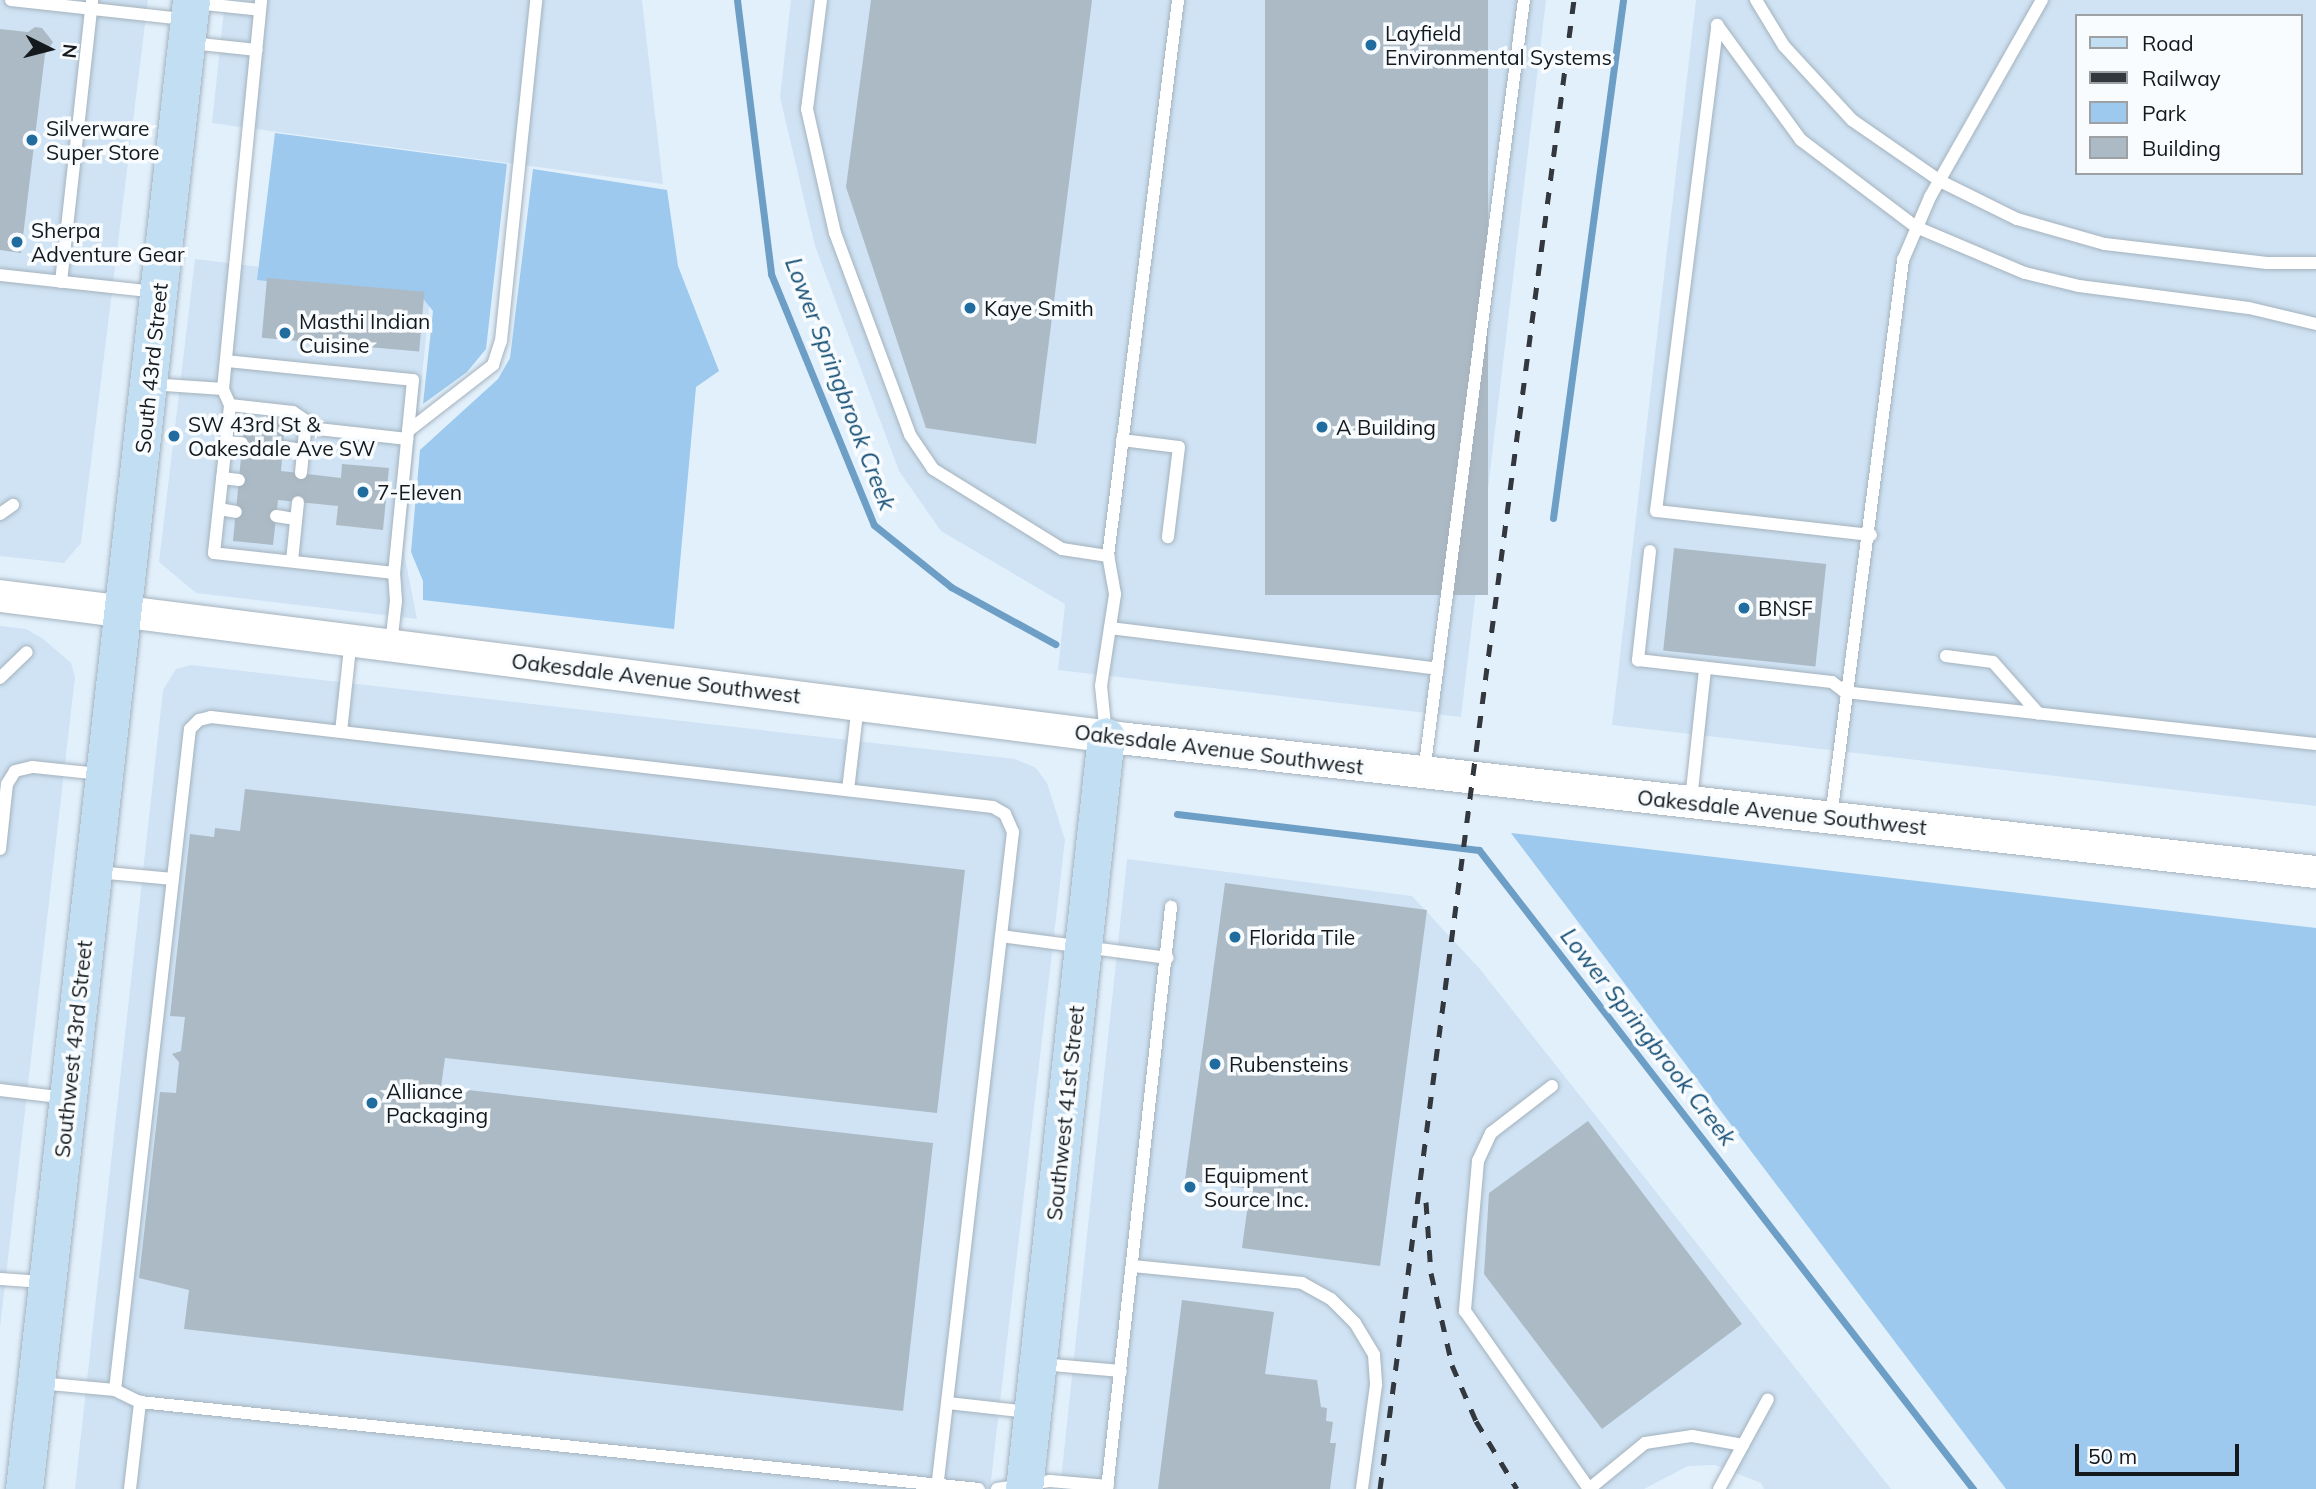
<!DOCTYPE html>
<style>
body{margin:0}
#map{position:relative;width:2316px;height:1489px;overflow:hidden;background:#e2f0fc;font-family:Mulish,sans-serif}
div>[style]{position:absolute}
[style*='--x']{left:calc(var(--x)*1px);top:calc(var(--y)*1px);width:calc(var(--w)*1px);rotate:calc(var(--a)*1deg)}
.built>*{inset:0;background:#cfe3f4}
.green>*{inset:0;background:#9cc9ed}
.stream>*{height:7px;margin:-3.5px;padding:0 3.5px;transform-origin:3.5px;border-radius:3.5px;background:#6d9ec6}
.building>*{inset:0;background:#acbac5;transform-origin:0 0}
.roads{filter:drop-shadow(0 0 2px #a4b2bd) drop-shadow(0 0 2px #a4b2bd)}
.service>*{height:12px;margin:-6px;padding:0 6px;transform-origin:6px;border-radius:6px;background:#fff}
.tertiary>*{height:32px;margin:-16px;padding:0 16px;transform-origin:16px;border-radius:16px;background:#fff}
.secondary>*{height:37px;margin:-18.5px;padding:0 18.5px;transform-origin:18.5px;border-radius:18.5px;background:#c2def2}
.rail>*{height:5px;margin-top:-2.5px;transform-origin:0;background:repeating-linear-gradient(90deg,#32383d 0 12px,transparent 0 24px)}
.dots>*{width:19px;height:19px;translate:-50% -50%;box-sizing:border-box;border:4px solid #f9fcfe;border-radius:50%}
span{translate:-50% -50%;white-space:nowrap;text-align:center;line-height:1.15;-webkit-text-stroke:7px #f9fcfe;paint-order:stroke}
.poi-label{font-size:21px;color:#14191d}
.left{translate:0 -50%;text-align:left}
.street-label{font-size:21px;color:#14191d}
.water-label{font-size:23px;color:#144e75;font-style:italic}
.legend{position:absolute;left:2075px;top:14px;width:228px;height:161px;box-sizing:border-box;background:#f9fcfe;border:2px solid #9da1a4;margin:0;padding:9px 12px;list-style:none;font-size:21px;color:#14191d}
.legend li{display:flex;align-items:center;gap:14px;height:35px}
.legend b{width:35px;border:2px solid #9da1a4}
.north{position:absolute;left:14px;top:14px;width:70px;height:70px;-webkit-text-stroke:5px #f9fcfe;paint-order:stroke;rotate:96deg;font-size:19px;font-weight:700;line-height:28px;text-align:center;color:#14191d}
.north::after{content:'';display:block;margin:auto;width:24px;height:32px;background:#14191d;clip-path:polygon(50% 0,100% 100%,50% 72%,0 100%)}
.scale{position:absolute;left:2075px;top:1444px;width:164px;height:32px;box-sizing:border-box;border:4px solid #14191d;border-top:0;padding-left:9px;font-size:21px;line-height:24px;white-space:nowrap;color:#14191d;-webkit-text-stroke:5px #f9fcfe;paint-order:stroke}
</style>
<div id="map">
<div class="built">
<div style="clip-path:polygon(0 0,148px 0,81px 543px,64px 563px,0 556px)"></div>
<div style="clip-path:polygon(225px 0,642px 0,663px 184px,212px 123px)"></div>
<div style="clip-path:polygon(791px 0,1546px 0,1461px 717px,1058px 670px,1065px 604px,941px 531px,899px 471px,815px 246px,780px 97px)"></div>
<div style="clip-path:polygon(evenodd,1696px 0,2316px 0,2316px 806px,1612px 725px,1696px 0,2076px 16px,2300px 16px,2300px 173px,2076px 173px,2076px 16px)"></div>
<div style="clip-path:polygon(195px 259px,431px 288px,404px 553px,417px 619px,196px 593px,159px 562px)"></div>
<div style="clip-path:polygon(0 626px,26px 629px,42px 638px,71px 663px,75px 677px,0 1328px)"></div>
<div style="clip-path:polygon(191px 665px,1015px 759px,1036px 768px,1047px 783px,1065px 840px,990px 1489px,75px 1489px,163px 690px,176px 669px)"></div>
<div style="clip-path:polygon(1127px 859px,1412px 896px,1479px 968px,1891px 1489px,1764px 1489px,1761px 1483px,1715px 1465px,1688px 1466px,1644px 1489px,1060px 1489px)"></div>
</div>
<div class="green">
<div style="clip-path:polygon(275px 133px,507px 164px,486px 349px,467px 372px,423px 404px,433px 311px,421px 296px,257px 280px)"></div>
<div style="clip-path:polygon(533px 169px,667px 190px,678px 266px,719px 371px,696px 387px,674px 629px,423px 600px,423px 581px,411px 552px,420px 450px,498px 379px,510px 358px)"></div>
<div style="clip-path:polygon(1511px 833px,2316px 928px,2316px 1489px,2006px 1489px)"></div>
</div>
<div class="stream">
<div style="--x:737;--y:0;--w:276;--a:82.9"></div>
<div style="--x:771;--y:274;--w:271;--a:67.7"></div>
<div style="--x:874;--y:525;--w:99;--a:38.8"></div>
<div style="--x:951;--y:587;--w:119;--a:28.7"></div>
<div style="--x:1553;--y:518;--w:523;--a:-82.3"></div>
<div style="--x:1177;--y:814;--w:304;--a:6.8"></div>
<div style="--x:1479;--y:850;--w:808;--a:52.29"></div>
</div>
<div class="building">
<div style="clip-path:polygon(871px 0,1092px 0,1036px 444px,926px 428px,846px 187px)"></div>
<div style="left:1265px;top:0;width:223px;height:595px"></div>
<div style="clip-path:polygon(35px 27px,42px 28px,53px 42px,45px 54px,21px 253px,0 250px,0 29px,28px 32px)"></div>
<div style="left:267px;top:278px;width:158px;height:60px;rotate:5deg"></div>
<div style="clip-path:polygon(245px 416px,285px 420px,281px 471px,341px 478px,342px 464px,389px 468px,383px 530px,336px 525px,338px 506px,278px 500px,273px 545px,233px 541px)"></div>
<div style="left:1674px;top:548px;width:153px;height:103px;rotate:6deg"></div>
<div style="clip-path:polygon(245px 789px,965px 870px,937px 1113px,445px 1058px,441px 1087px,933px 1143px,903px 1411px,184px 1329px,189px 1290px,139px 1278px,160px 1092px,176px 1093px,179px 1062px,172px 1054px,181px 1051px,185px 1017px,170px 1016px,190px 834px,214px 837px,215px 828px,240px 831px)"></div>
<div style="clip-path:polygon(1225px 883px,1427px 910px,1380px 1266px,1242px 1248px,1250px 1189px,1185px 1180px)"></div>
<div style="clip-path:polygon(1588px 1121px,1742px 1324px,1602px 1429px,1484px 1274px,1489px 1193px)"></div>
<div style="clip-path:polygon(1182px 1300px,1274px 1312px,1265px 1374px,1317px 1380px,1321px 1407px,1327px 1408px,1326px 1421px,1333px 1422px,1330px 1443px,1336px 1443px,1330px 1489px,1158px 1489px)"></div>
</div>
<div class="roads">
<div class="service">
<div style="--x:11;--y:0;--w:174;--a:6.3"></div>
<div style="--x:821;--y:0;--w:110;--a:97.3"></div>
<div style="--x:807;--y:109;--w:127;--a:77.3"></div>
<div style="--x:835;--y:233;--w:215;--a:69.6"></div>
<div style="--x:910;--y:435;--w:41;--a:55.9"></div>
<div style="--x:933;--y:469;--w:152;--a:31.8"></div>
<div style="--x:1062;--y:549;--w:47;--a:8.7"></div>
<div style="--x:1756;--y:0;--w:54;--a:58.7"></div>
<div style="--x:1784;--y:46;--w:100;--a:47.4"></div>
<div style="--x:1852;--y:120;--w:107;--a:34.7"></div>
<div style="--x:1940;--y:181;--w:86;--a:26.3"></div>
<div style="--x:2017;--y:219;--w:91;--a:15.9"></div>
<div style="--x:2105;--y:244;--w:163;--a:6.7"></div>
<div style="--x:2267;--y:263;--w:49;--a:0"></div>
<div style="--x:195;--y:3;--w:65;--a:6.1"></div>
<div style="--x:191;--y:43;--w:66;--a:6.1"></div>
<div style="--x:0;--y:275;--w:157;--a:6.2"></div>
<div style="--x:61;--y:282;--w:284;--a:-83.7"></div>
<div style="--x:226;--y:361;--w:188;--a:5.8"></div>
<div style="--x:413;--y:380;--w:194;--a:95.6"></div>
<div style="--x:394;--y:573;--w:181;--a:-173.7"></div>
<div style="--x:214;--y:553;--w:149;--a:-83.8"></div>
<div style="--x:230;--y:405;--w:17;--a:-114"></div>
<div style="--x:223;--y:389;--w:391;--a:-84.4"></div>
<div style="--x:150;--y:384;--w:73;--a:3.9"></div>
<div style="--x:230;--y:405;--w:63;--a:6.3"></div>
<div style="--x:293;--y:412;--w:30;--a:34"></div>
<div style="--x:318;--y:429;--w:90;--a:6.4"></div>
<div style="--x:408;--y:431;--w:108;--a:-37.8"></div>
<div style="--x:493;--y:365;--w:25;--a:-72"></div>
<div style="--x:501;--y:341;--w:343;--a:-84.1"></div>
<div style="--x:1122;--y:440;--w:57;--a:7"></div>
<div style="--x:1179;--y:447;--w:91;--a:97"></div>
<div style="--x:226;--y:442;--w:16;--a:4"></div>
<div style="--x:283;--y:447;--w:20;--a:9"></div>
<div style="--x:301;--y:473;--w:52;--a:-84.5"></div>
<div style="--x:222;--y:478;--w:17;--a:7"></div>
<div style="--x:219;--y:509;--w:17;--a:10"></div>
<div style="--x:0;--y:514;--w:16;--a:-35"></div>
<div style="--x:276;--y:516;--w:20;--a:9"></div>
<div style="--x:1871;--y:535;--w:216;--a:-173.6"></div>
<div style="--x:1656;--y:511;--w:490;--a:-82.8"></div>
<div style="--x:1717;--y:25;--w:142;--a:53.9"></div>
<div style="--x:1801;--y:140;--w:144;--a:37.1"></div>
<div style="--x:1916;--y:227;--w:118;--a:22.9"></div>
<div style="--x:2025;--y:273;--w:56;--a:13.5"></div>
<div style="--x:2079;--y:286;--w:171;--a:7.4"></div>
<div style="--x:2249;--y:308;--w:69;--a:13.4"></div>
<div style="--x:1650;--y:551;--w:110;--a:96.3"></div>
<div style="--x:1638;--y:660;--w:195;--a:6.5"></div>
<div style="--x:1832;--y:682;--w:16;--a:38"></div>
<div style="--x:1845;--y:692;--w:474;--a:6.3"></div>
<div style="--x:292;--y:561;--w:59;--a:-84.2"></div>
<div style="--x:1110;--y:628;--w:330;--a:7.1"></div>
<div style="--x:391;--y:644;--w:43;--a:-83.4"></div>
<div style="--x:396;--y:601;--w:28;--a:-94"></div>
<div style="--x:1946;--y:656;--w:47;--a:7.3"></div>
<div style="--x:1993;--y:662;--w:69;--a:48.5"></div>
<div style="--x:0;--y:678;--w:37;--a:-44"></div>
<div style="--x:341;--y:732;--w:94;--a:-83.9"></div>
<div style="--x:1106;--y:735;--w:49;--a:-95.8"></div>
<div style="--x:1101;--y:686;--w:93;--a:-81.3"></div>
<div style="--x:1115;--y:594;--w:39;--a:-100"></div>
<div style="--x:1108;--y:556;--w:560;--a:-82.82"></div>
<div style="--x:1424;--y:772;--w:778;--a:-82.62"></div>
<div style="--x:848;--y:790;--w:86;--a:-83.3"></div>
<div style="--x:1691;--y:800;--w:133;--a:-83.9"></div>
<div style="--x:1831;--y:817;--w:562;--a:-82.63"></div>
<div style="--x:1903;--y:260;--w:69;--a:-66.8"></div>
<div style="--x:1930;--y:197;--w:227;--a:-60.4"></div>
<div style="--x:0;--y:849;--w:65;--a:-83.9"></div>
<div style="--x:7;--y:784;--w:15;--a:-58"></div>
<div style="--x:15;--y:771;--w:18;--a:-13"></div>
<div style="--x:33;--y:767;--w:67;--a:6"></div>
<div style="--x:97;--y:872;--w:76;--a:5.3"></div>
<div style="--x:1001;--y:936;--w:168;--a:7.5"></div>
<div style="--x:1552;--y:1086;--w:77;--a:142.4"></div>
<div style="--x:1491;--y:1133;--w:31;--a:115"></div>
<div style="--x:1478;--y:1161;--w:151;--a:95"></div>
<div style="--x:1465;--y:1311;--w:217;--a:55.1"></div>
<div style="--x:0;--y:1090;--w:66;--a:6.9"></div>
<div style="--x:1133;--y:1266;--w:170;--a:5.7"></div>
<div style="--x:1302;--y:1283;--w:33;--a:29"></div>
<div style="--x:1331;--y:1299;--w:34;--a:45"></div>
<div style="--x:1355;--y:1323;--w:37;--a:59"></div>
<div style="--x:1374;--y:1355;--w:30;--a:86"></div>
<div style="--x:1376;--y:1385;--w:105;--a:97.7"></div>
<div style="--x:0;--y:1279;--w:43;--a:4"></div>
<div style="--x:1041;--y:1364;--w:80;--a:5"></div>
<div style="--x:39;--y:1383;--w:76;--a:5.3"></div>
<div style="--x:115;--y:1390;--w:28;--a:26"></div>
<div style="--x:140;--y:1402;--w:843;--a:5.92"></div>
<div style="--x:115;--y:1390;--w:665;--a:-83.53"></div>
<div style="--x:190;--y:729;--w:13;--a:-45"></div>
<div style="--x:199;--y:720;--w:12;--a:-14"></div>
<div style="--x:211;--y:717;--w:787;--a:6.57"></div>
<div style="--x:993;--y:807;--w:14;--a:30"></div>
<div style="--x:1005;--y:814;--w:20;--a:66"></div>
<div style="--x:1013;--y:832;--w:661;--a:96.6"></div>
<div style="--x:948;--y:1403;--w:81;--a:6.4"></div>
<div style="--x:130;--y:1489;--w:88;--a:-83.4"></div>
<div style="--x:997;--y:1489;--w:54;--a:-8.6"></div>
<div style="--x:1050;--y:1481;--w:58;--a:4.9"></div>
<div style="--x:1107;--y:1489;--w:586;--a:-83.72"></div>
<div style="--x:1589;--y:1489;--w:72;--a:-39.4"></div>
<div style="--x:1645;--y:1443;--w:48;--a:-8.5"></div>
<div style="--x:1692;--y:1436;--w:52;--a:10"></div>
<div style="--x:1719;--y:1489;--w:102;--a:-61.4"></div>
</div>
<div class="tertiary">
<div style="--x:0;--y:596;--w:1137;--a:7.23"></div>
<div style="--x:1128;--y:739;--w:1195;--a:6.39"></div>
</div>
<div class="secondary">
<div style="--x:24;--y:1489;--w:1498;--a:-83.6"></div>
<div style="--x:1024;--y:1489;--w:757;--a:-83.79"></div>
</div>
</div>
<div class="rail">
<div style="--x:1426;--y:1202;--w:71;--a:86"></div>
<div style="--x:1431;--y:1273;--w:94;--a:77.1"></div>
<div style="--x:1452;--y:1365;--w:61;--a:66.8"></div>
<div style="--x:1476;--y:1421;--w:79;--a:58.9"></div>
<div style="--x:1380;--y:1489;--w:1502;--a:-82.58"></div>
</div>
<div class="dots">
<div style="left:1371px;top:45px;background:#206c9f"></div>
<div style="left:32px;top:140px;background:#206c9f"></div>
<div style="left:17px;top:242px;background:#206c9f"></div>
<div style="left:970px;top:308px;background:#206c9f"></div>
<div style="left:285px;top:333px;background:#206c9f"></div>
<div style="left:1322px;top:427px;background:#206c9f"></div>
<div style="left:174px;top:436px;background:#206c9f"></div>
<div style="left:363px;top:492px;background:#206c9f"></div>
<div style="left:1744px;top:608px;background:#206c9f"></div>
<div style="left:1235px;top:937px;background:#206c9f"></div>
<div style="left:1215px;top:1064px;background:#206c9f"></div>
<div style="left:372px;top:1103px;background:#206c9f"></div>
<div style="left:1190px;top:1187px;background:#206c9f"></div>
</div>
<div class="poi-label">
<span class="left" style="left:1385px;top:45px">Layfield<br>Environmental Systems</span>
<span class="left" style="left:46px;top:140px">Silverware<br>Super Store</span>
<span class="left" style="left:31px;top:242px">Sherpa<br>Adventure Gear</span>
<span class="left" style="left:984px;top:308px">Kaye Smith</span>
<span class="left" style="left:299px;top:333px">Masthi Indian<br>Cuisine</span>
<span class="left" style="left:188px;top:436px">SW 43rd St &amp;<br>Oakesdale Ave SW</span>
<span class="left" style="left:1336px;top:427px">A Building</span>
<span class="left" style="left:377px;top:492px">7-Eleven</span>
<span class="left" style="left:1758px;top:608px">BNSF</span>
<span class="left" style="left:1249px;top:937px">Florida Tile</span>
<span class="left" style="left:1229px;top:1064px">Rubensteins</span>
<span class="left" style="left:386px;top:1103px">Alliance<br>Packaging</span>
<span class="left" style="left:1204px;top:1187px">Equipment<br>Source Inc.</span>
</div>
<div class="street-label">
<span style="left:151px;top:368px;rotate:-84deg">South 43rd Street</span>
<span style="left:656px;top:678px;rotate:7deg">Oakesdale Avenue Southwest</span>
<span style="left:1219px;top:749px;rotate:7deg">Oakesdale Avenue Southwest</span>
<span style="left:1782px;top:812px;rotate:6deg">Oakesdale Avenue Southwest</span>
<span style="left:73px;top:1049px;rotate:-84deg">Southwest 43rd Street</span>
<span style="left:1065px;top:1113px;rotate:-84deg">Southwest 41st Street</span>
</div>
<div class="water-label">
<span style="left:840px;top:384px;rotate:69deg">Lower Springbrook Creek</span>
<span style="left:1648px;top:1037px;rotate:52deg">Lower Springbrook Creek</span>
</div>
<ul class="legend">
<li><b style="height:9px;background:#c2def2"></b>Road</li>
<li><b style="height:9px;background:#32383d"></b>Railway</li>
<li><b style="height:19px;background:#9cc9ed"></b>Park</li>
<li><b style="height:19px;background:#acbac5"></b>Building</li>
</ul>
<div class="north">N</div>
<div class="scale">50 m</div>
</div>
